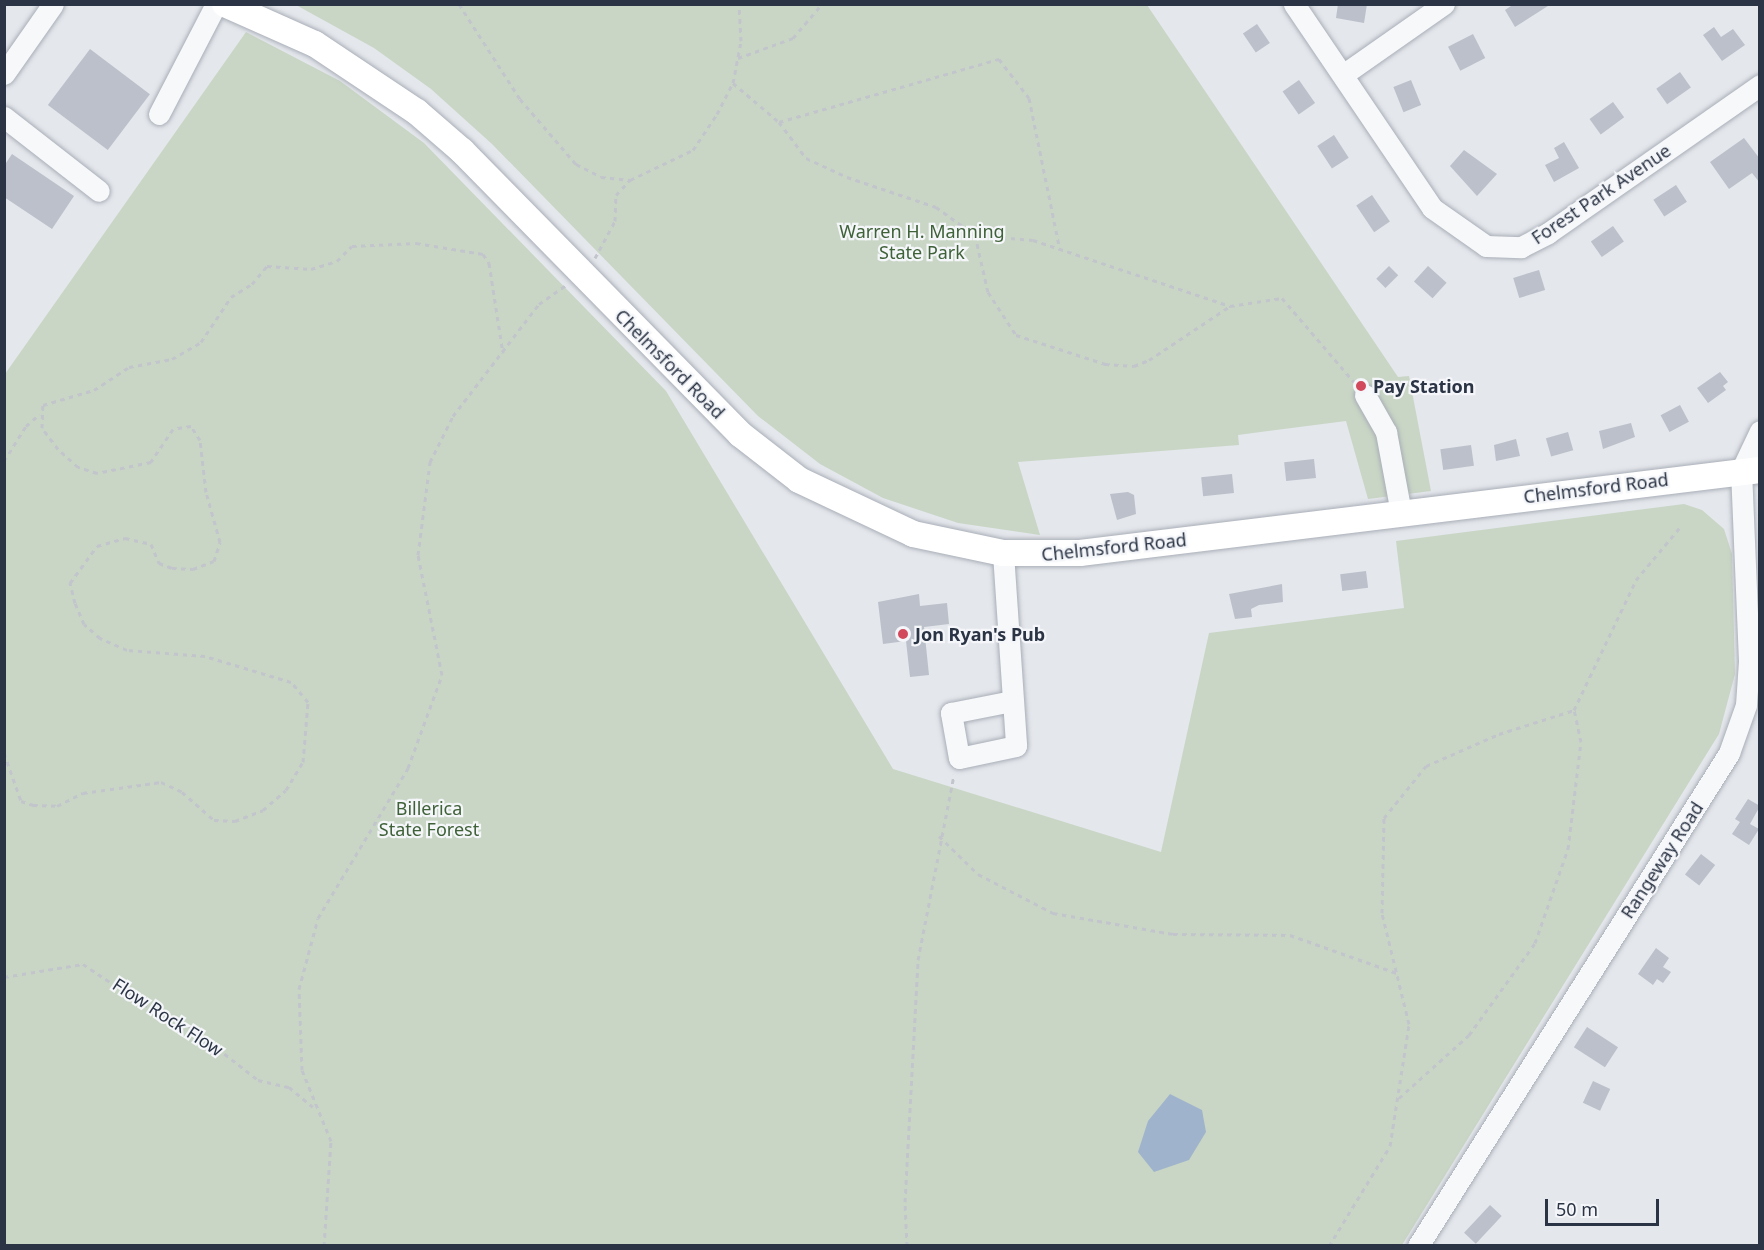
<!DOCTYPE html>
<style>
body{margin:0}
#map{position:relative;width:1764px;height:1250px;overflow:hidden;background:#e4e7ec;font-family:"Noto Sans",sans-serif}
div>[style]{position:absolute}
[style*='--x']{left:calc(var(--x)*1px);top:calc(var(--y)*1px);width:calc(var(--w)*1px);rotate:calc(var(--a)*1deg)}
.green>*{inset:0;background:#c9d6c5}
.water>*{inset:0;background:#9fb4cc}
.building>*{inset:0;background:#bbc0ca;transform-origin:0 0}
.path>*{height:3px;margin-top:-1.5px;transform-origin:0;background:repeating-linear-gradient(90deg,#c2c5cb 0 4.5px,transparent 0 9px)}
.roads{filter:drop-shadow(0 0 2px #a9aeb7) drop-shadow(0 0 2px #a9aeb7)}
.minor>*{height:21px;margin:-10.5px;padding:0 10.5px;transform-origin:10.5px;border-radius:10.5px;background:#f7f8fa}
.major>*{height:26px;margin:-13px;padding:0 13px;transform-origin:13px;border-radius:13px;background:#fff}
.dots>*{width:16px;height:16px;translate:-50% -50%;box-sizing:border-box;border:3px solid #f4f6f9;border-radius:50%}
span{translate:-50% -50%;white-space:nowrap;text-align:center;line-height:1.15;-webkit-text-stroke:4.5px #f4f6f9;paint-order:stroke}
.street-label{font-size:18px;color:#2b3445}
.park-label{font-size:18px;color:#3f6138}
.poi-label{font-size:18px;color:#2b3445;font-weight:700}
.left{translate:0 -50%;text-align:left}
.frame{position:absolute;inset:0;border:6px solid #2b3445;pointer-events:none}
.scale{position:absolute;left:1545px;top:1199px;width:114px;height:27px;box-sizing:border-box;border:3px solid #2b3445;border-top:0;padding-left:8px;font-size:18px;line-height:21px;white-space:nowrap;color:#2b3445;-webkit-text-stroke:4px #f4f6f9;paint-order:stroke}
</style>
<div id="map">
<div class="green">
<div style="clip-path:polygon(296px 5px,1147px 5px,1398px 377px,1409px 376px,1431px 491px,1368px 499px,1346px 421px,1238px 435px,1239px 445px,1018px 462px,1040px 535px,958px 523px,883px 498px,820px 464px,758px 416px,492px 144px,431px 89px,374px 48px)"></div>
<div style="clip-path:polygon(246px 32px,340px 81px,424px 143px,666px 391px,893px 769px,1161px 852px,1209px 633px,1404px 608px,1396px 541px,1684px 504px,1702px 510px,1724px 529px,1732px 554px,1735px 674px,1719px 734px,1402px 1245px,5px 1246px,5px 374px)"></div>
</div>
<div class="water">
<div style="clip-path:polygon(1170px 1094px,1202px 1110px,1206px 1132px,1189px 1160px,1154px 1172px,1138px 1152px,1148px 1121px)"></div>
</div>
<div class="building">
<div style="clip-path:polygon(1338px 4px,1367px 4px,1364px 23px,1336px 18px)"></div>
<div style="clip-path:polygon(1514px 4px,1551px 4px,1515px 27px,1505px 10px)"></div>
<div style="left:1257px;top:24px;width:23px;height:17px;rotate:56deg"></div>
<div style="clip-path:polygon(1714px 27px,1721px 37px,1733px 29px,1745px 45px,1722px 61px,1703px 35px)"></div>
<div style="left:1473px;top:34px;width:27px;height:28px;rotate:63deg"></div>
<div style="left:90px;top:49px;width:75px;height:70px;rotate:37deg"></div>
<div style="left:1680px;top:72px;width:19px;height:29px;rotate:55deg"></div>
<div style="left:1299px;top:80px;width:28px;height:20px;rotate:55deg"></div>
<div style="left:1411px;top:80px;width:27px;height:19px;rotate:68deg"></div>
<div style="left:1613px;top:102px;width:19px;height:29px;rotate:54deg"></div>
<div style="left:1334px;top:135px;width:27px;height:20px;rotate:57deg"></div>
<div style="clip-path:polygon(1744px 138px,1760px 159px,1760px 183px,1752px 173px,1729px 189px,1710px 162px)"></div>
<div style="clip-path:polygon(1564px 142px,1579px 168px,1554px 182px,1545px 165px,1559px 158px,1554px 148px)"></div>
<div style="clip-path:polygon(1464px 150px,1497px 174px,1477px 196px,1450px 166px)"></div>
<div style="clip-path:polygon(12px 154px,74px 196px,52px 229px,4px 197px,4px 166px)"></div>
<div style="left:1676px;top:185px;width:20px;height:27px;rotate:57deg"></div>
<div style="left:1372px;top:195px;width:32px;height:19px;rotate:56deg"></div>
<div style="left:1613px;top:226px;width:19px;height:27px;rotate:55deg"></div>
<div style="left:1389px;top:266px;width:13px;height:18px;rotate:45deg"></div>
<div style="left:1428px;top:266px;width:25px;height:21px;rotate:42deg"></div>
<div style="left:1539px;top:270px;width:21px;height:27px;rotate:73deg"></div>
<div style="clip-path:polygon(1720px 372px,1728px 382px,1723px 386px,1726px 390px,1708px 403px,1697px 388px)"></div>
<div style="left:1680px;top:405px;width:19px;height:22px;rotate:62deg"></div>
<div style="clip-path:polygon(1631px 423px,1635px 437px,1603px 449px,1599px 431px)"></div>
<div style="left:1568px;top:432px;width:19px;height:23px;rotate:74deg"></div>
<div style="clip-path:polygon(1516px 439px,1520px 456px,1496px 461px,1494px 445px)"></div>
<div style="left:1471px;top:445px;width:21px;height:31px;rotate:82deg"></div>
<div style="left:1314px;top:459px;width:19px;height:30px;rotate:84deg"></div>
<div style="left:1232px;top:474px;width:19px;height:31px;rotate:84deg"></div>
<div style="clip-path:polygon(1128px 492px,1134px 495px,1136px 514px,1117px 520px,1110px 494px)"></div>
<div style="left:1366px;top:571px;width:17px;height:26px;rotate:83deg"></div>
<div style="clip-path:polygon(1282px 584px,1283px 602px,1259px 605px,1251px 609px,1252px 617px,1235px 619px,1229px 594px)"></div>
<div style="clip-path:polygon(919px 594px,920px 606px,947px 603px,949px 624px,924px 627px,929px 675px,910px 677px,906px 641px,883px 644px,878px 602px)"></div>
<div style="clip-path:polygon(1748px 799px,1760px 806px,1750px 824px,1759px 829px,1749px 845px,1732px 834px,1740px 822px,1735px 819px)"></div>
<div style="left:1701px;top:854px;width:18px;height:26px;rotate:38deg"></div>
<div style="clip-path:polygon(1656px 948px,1669px 958px,1663px 967px,1671px 972px,1663px 983px,1657px 979px,1653px 985px,1638px 974px)"></div>
<div style="left:1587px;top:1027px;width:37px;height:24px;rotate:33deg"></div>
<div style="left:1593px;top:1081px;width:19px;height:24px;rotate:25deg"></div>
<div style="left:1490px;top:1205px;width:16px;height:38px;rotate:43deg"></div>
</div>
<div class="path">
<div style="--x:459;--y:4;--w:113;--a:57.3"></div>
<div style="--x:520;--y:99;--w:86;--a:49.3"></div>
<div style="--x:576;--y:164;--w:28;--a:27"></div>
<div style="--x:601;--y:177;--w:29;--a:6"></div>
<div style="--x:630;--y:180;--w:70;--a:-25.5"></div>
<div style="--x:693;--y:150;--w:43;--a:-56.3"></div>
<div style="--x:717;--y:114;--w:35;--a:-63"></div>
<div style="--x:733;--y:83;--w:43;--a:-79.2"></div>
<div style="--x:741;--y:41;--w:37;--a:-93"></div>
<div style="--x:738;--y:58;--w:59;--a:-20"></div>
<div style="--x:793;--y:38;--w:45;--a:-49.5"></div>
<div style="--x:733;--y:83;--w:60;--a:40.3"></div>
<div style="--x:779;--y:122;--w:45;--a:53.1"></div>
<div style="--x:806;--y:158;--w:45;--a:24.9"></div>
<div style="--x:847;--y:177;--w:94;--a:18.6"></div>
<div style="--x:936;--y:207;--w:48;--a:35.7"></div>
<div style="--x:975;--y:235;--w:58;--a:4.9"></div>
<div style="--x:1033;--y:240;--w:208;--a:18.5"></div>
<div style="--x:1230;--y:306;--w:53;--a:-8.7"></div>
<div style="--x:1282;--y:298;--w:111;--a:49.4"></div>
<div style="--x:779;--y:122;--w:229;--a:-16"></div>
<div style="--x:999;--y:59;--w:49;--a:52.4"></div>
<div style="--x:1029;--y:98;--w:155;--a:78.5"></div>
<div style="--x:975;--y:235;--w:58;--a:77.2"></div>
<div style="--x:988;--y:292;--w:51;--a:56.9"></div>
<div style="--x:1016;--y:335;--w:94;--a:18"></div>
<div style="--x:1105;--y:364;--w:29;--a:4"></div>
<div style="--x:1134;--y:366;--w:16;--a:-22"></div>
<div style="--x:1149;--y:360;--w:97;--a:-33.7"></div>
<div style="--x:595;--y:258;--w:42;--a:-61.6"></div>
<div style="--x:615;--y:221;--w:26;--a:-88"></div>
<div style="--x:616;--y:195;--w:21;--a:-47"></div>
<div style="--x:4;--y:461;--w:41;--a:-57.8"></div>
<div style="--x:26;--y:426;--w:18;--a:-41"></div>
<div style="--x:4;--y:753;--w:51;--a:70.5"></div>
<div style="--x:21;--y:801;--w:13;--a:18"></div>
<div style="--x:33;--y:805;--w:24;--a:2"></div>
<div style="--x:57;--y:806;--w:29;--a:-27"></div>
<div style="--x:83;--y:793;--w:79;--a:-8"></div>
<div style="--x:161;--y:782;--w:23;--a:25"></div>
<div style="--x:182;--y:792;--w:43;--a:41.2"></div>
<div style="--x:214;--y:820;--w:21;--a:3"></div>
<div style="--x:235;--y:821;--w:30;--a:-21"></div>
<div style="--x:263;--y:810;--w:30;--a:-41"></div>
<div style="--x:286;--y:790;--w:33;--a:-59"></div>
<div style="--x:303;--y:762;--w:60;--a:-85.2"></div>
<div style="--x:308;--y:702;--w:26;--a:-130"></div>
<div style="--x:291;--y:682;--w:90;--a:-163.2"></div>
<div style="--x:205;--y:656;--w:78;--a:-175.6"></div>
<div style="--x:127;--y:650;--w:30;--a:-156"></div>
<div style="--x:100;--y:638;--w:21;--a:-139"></div>
<div style="--x:84;--y:624;--w:23;--a:-113"></div>
<div style="--x:75;--y:603;--w:21;--a:-104"></div>
<div style="--x:70;--y:583;--w:46;--a:-53.9"></div>
<div style="--x:97;--y:546;--w:29;--a:-16"></div>
<div style="--x:125;--y:538;--w:27;--a:13"></div>
<div style="--x:151;--y:544;--w:21;--a:67"></div>
<div style="--x:159;--y:563;--w:14;--a:21"></div>
<div style="--x:172;--y:568;--w:21;--a:3"></div>
<div style="--x:193;--y:569;--w:22;--a:-21"></div>
<div style="--x:214;--y:561;--w:20;--a:-72"></div>
<div style="--x:220;--y:542;--w:52;--a:-105.6"></div>
<div style="--x:206;--y:492;--w:52;--a:-96.6"></div>
<div style="--x:200;--y:440;--w:17;--a:-123"></div>
<div style="--x:191;--y:426;--w:18;--a:171"></div>
<div style="--x:173;--y:429;--w:40;--a:124"></div>
<div style="--x:151;--y:462;--w:55;--a:168.5"></div>
<div style="--x:97;--y:473;--w:20;--a:-162"></div>
<div style="--x:78;--y:467;--w:27;--a:-138"></div>
<div style="--x:58;--y:449;--w:26;--a:-127"></div>
<div style="--x:42;--y:428;--w:23;--a:-88"></div>
<div style="--x:43;--y:405;--w:53;--a:-16.4"></div>
<div style="--x:94;--y:390;--w:42;--a:-33.3"></div>
<div style="--x:129;--y:367;--w:44;--a:-10.5"></div>
<div style="--x:172;--y:359;--w:34;--a:-30"></div>
<div style="--x:201;--y:342;--w:54;--a:-56.3"></div>
<div style="--x:231;--y:297;--w:25;--a:-32"></div>
<div style="--x:252;--y:284;--w:23;--a:-50"></div>
<div style="--x:267;--y:266;--w:44;--a:3.9"></div>
<div style="--x:311;--y:269;--w:27;--a:-17"></div>
<div style="--x:337;--y:261;--w:21;--a:-45"></div>
<div style="--x:352;--y:246;--w:64;--a:-2.7"></div>
<div style="--x:416;--y:243;--w:68;--a:9.3"></div>
<div style="--x:483;--y:254;--w:11;--a:56"></div>
<div style="--x:489;--y:263;--w:91;--a:81.2"></div>
<div style="--x:939;--y:836;--w:54;--a:44.3"></div>
<div style="--x:978;--y:874;--w:85;--a:27.5"></div>
<div style="--x:1053;--y:913;--w:122;--a:9.9"></div>
<div style="--x:1173;--y:934;--w:117;--a:0.5"></div>
<div style="--x:1290;--y:935;--w:114;--a:19.6"></div>
<div style="--x:4;--y:977;--w:80;--a:-9.3"></div>
<div style="--x:83;--y:964;--w:72;--a:33.7"></div>
<div style="--x:143;--y:1004;--w:51;--a:25.6"></div>
<div style="--x:189;--y:1026;--w:88;--a:38"></div>
<div style="--x:258;--y:1080;--w:32;--a:13"></div>
<div style="--x:289;--y:1087;--w:31;--a:40"></div>
<div style="--x:1399;--y:1098;--w:94;--a:-42"></div>
<div style="--x:1469;--y:1035;--w:113;--a:-54.3"></div>
<div style="--x:1535;--y:943;--w:100;--a:-70.7"></div>
<div style="--x:1568;--y:849;--w:108;--a:-83.1"></div>
<div style="--x:1581;--y:742;--w:33;--a:-102"></div>
<div style="--x:324;--y:1246;--w:105;--a:-86.2"></div>
<div style="--x:331;--y:1141;--w:77;--a:-112.2"></div>
<div style="--x:302;--y:1070;--w:81;--a:-92.1"></div>
<div style="--x:299;--y:989;--w:73;--a:-75"></div>
<div style="--x:318;--y:918;--w:175;--a:-59"></div>
<div style="--x:408;--y:768;--w:99;--a:-69.9"></div>
<div style="--x:442;--y:675;--w:122;--a:-101.3"></div>
<div style="--x:418;--y:555;--w:94;--a:-82.6"></div>
<div style="--x:430;--y:462;--w:51;--a:-63.4"></div>
<div style="--x:453;--y:416;--w:141;--a:-52.5"></div>
<div style="--x:539;--y:304;--w:33;--a:-35"></div>
<div style="--x:907;--y:1246;--w:44;--a:-92.6"></div>
<div style="--x:905;--y:1202;--w:242;--a:-86.9"></div>
<div style="--x:918;--y:960;--w:189;--a:-79"></div>
<div style="--x:1329;--y:1246;--w:117;--a:-58.6"></div>
<div style="--x:1390;--y:1146;--w:123;--a:-81.1"></div>
<div style="--x:1409;--y:1024;--w:114;--a:-103.7"></div>
<div style="--x:1382;--y:913;--w:95;--a:-88.8"></div>
<div style="--x:1384;--y:818;--w:67;--a:-51.1"></div>
<div style="--x:1426;--y:766;--w:80;--a:-23.7"></div>
<div style="--x:1499;--y:734;--w:79;--a:-17.7"></div>
<div style="--x:1574;--y:710;--w:144;--a:-64.5"></div>
<div style="--x:1636;--y:580;--w:70;--a:-50.2"></div>
</div>
<div class="roads">
<div class="minor">
<div style="--x:1294;--y:4;--w:246;--a:55.9"></div>
<div style="--x:1432;--y:208;--w:66;--a:35.1"></div>
<div style="--x:1486;--y:246;--w:35;--a:2"></div>
<div style="--x:1521;--y:247;--w:30;--a:-27"></div>
<div style="--x:1548;--y:233;--w:259;--a:-34.9"></div>
<div style="--x:4;--y:74;--w:85;--a:-55"></div>
<div style="--x:1344;--y:74;--w:122;--a:-35"></div>
<div style="--x:159;--y:114;--w:124;--a:-62.6"></div>
<div style="--x:4;--y:117;--w:120;--a:37.9"></div>
<div style="--x:1365;--y:395;--w:43;--a:60.4"></div>
<div style="--x:1386;--y:432;--w:82;--a:79.5"></div>
<div style="--x:1003;--y:553;--w:193;--a:86.1"></div>
<div style="--x:1016;--y:746;--w:58;--a:168.1"></div>
<div style="--x:959;--y:758;--w:46;--a:-100.1"></div>
<div style="--x:951;--y:713;--w:62;--a:-11.1"></div>
<div style="--x:1418;--y:1246;--w:583;--a:-57.75"></div>
<div style="--x:1729;--y:753;--w:51;--a:-70.5"></div>
<div style="--x:1746;--y:705;--w:44;--a:-86.1"></div>
<div style="--x:1749;--y:661;--w:190;--a:-92.4"></div>
<div style="--x:1741;--y:471;--w:44;--a:-64.6"></div>
</div>
<div class="major">
<div style="--x:225;--y:4;--w:98;--a:24"></div>
<div style="--x:315;--y:44;--w:123;--a:33.7"></div>
<div style="--x:417;--y:112;--w:60;--a:40.9"></div>
<div style="--x:462;--y:151;--w:397;--a:45.5"></div>
<div style="--x:740;--y:434;--w:75;--a:37.9"></div>
<div style="--x:799;--y:480;--w:126;--a:25.3"></div>
<div style="--x:913;--y:534;--w:92;--a:11.9"></div>
<div style="--x:1003;--y:553;--w:77;--a:0"></div>
<div style="--x:1080;--y:553;--w:685;--a:-6.96"></div>
</div>
</div>
<div class="dots">
<div style="left:1361px;top:386px;background:#d1495b"></div>
<div style="left:903px;top:634px;background:#d1495b"></div>
</div>
<div class="street-label">
<span style="left:1601px;top:194px;rotate:-34deg">Forest Park Avenue</span>
<span style="left:670px;top:364px;rotate:45deg">Chelmsford Road</span>
<span style="left:1596px;top:488px;rotate:-7deg">Chelmsford Road</span>
<span style="left:1114px;top:547px;rotate:-6deg">Chelmsford Road</span>
<span style="left:1662px;top:860px;rotate:-57deg">Rangeway Road</span>
<span style="left:168px;top:1017px;rotate:33deg">Flow Rock Flow</span>
</div>
<div class="park-label">
<span style="left:922px;top:242px">Warren H. Manning<br>State Park</span>
<span style="left:429px;top:819px">Billerica<br>State Forest</span>
</div>
<div class="poi-label">
<span class="left" style="left:1373px;top:386px">Pay Station</span>
<span class="left" style="left:915px;top:634px">Jon Ryan's Pub</span>
</div>
<div class="frame"></div>
<div class="scale">50 m</div>
</div>
